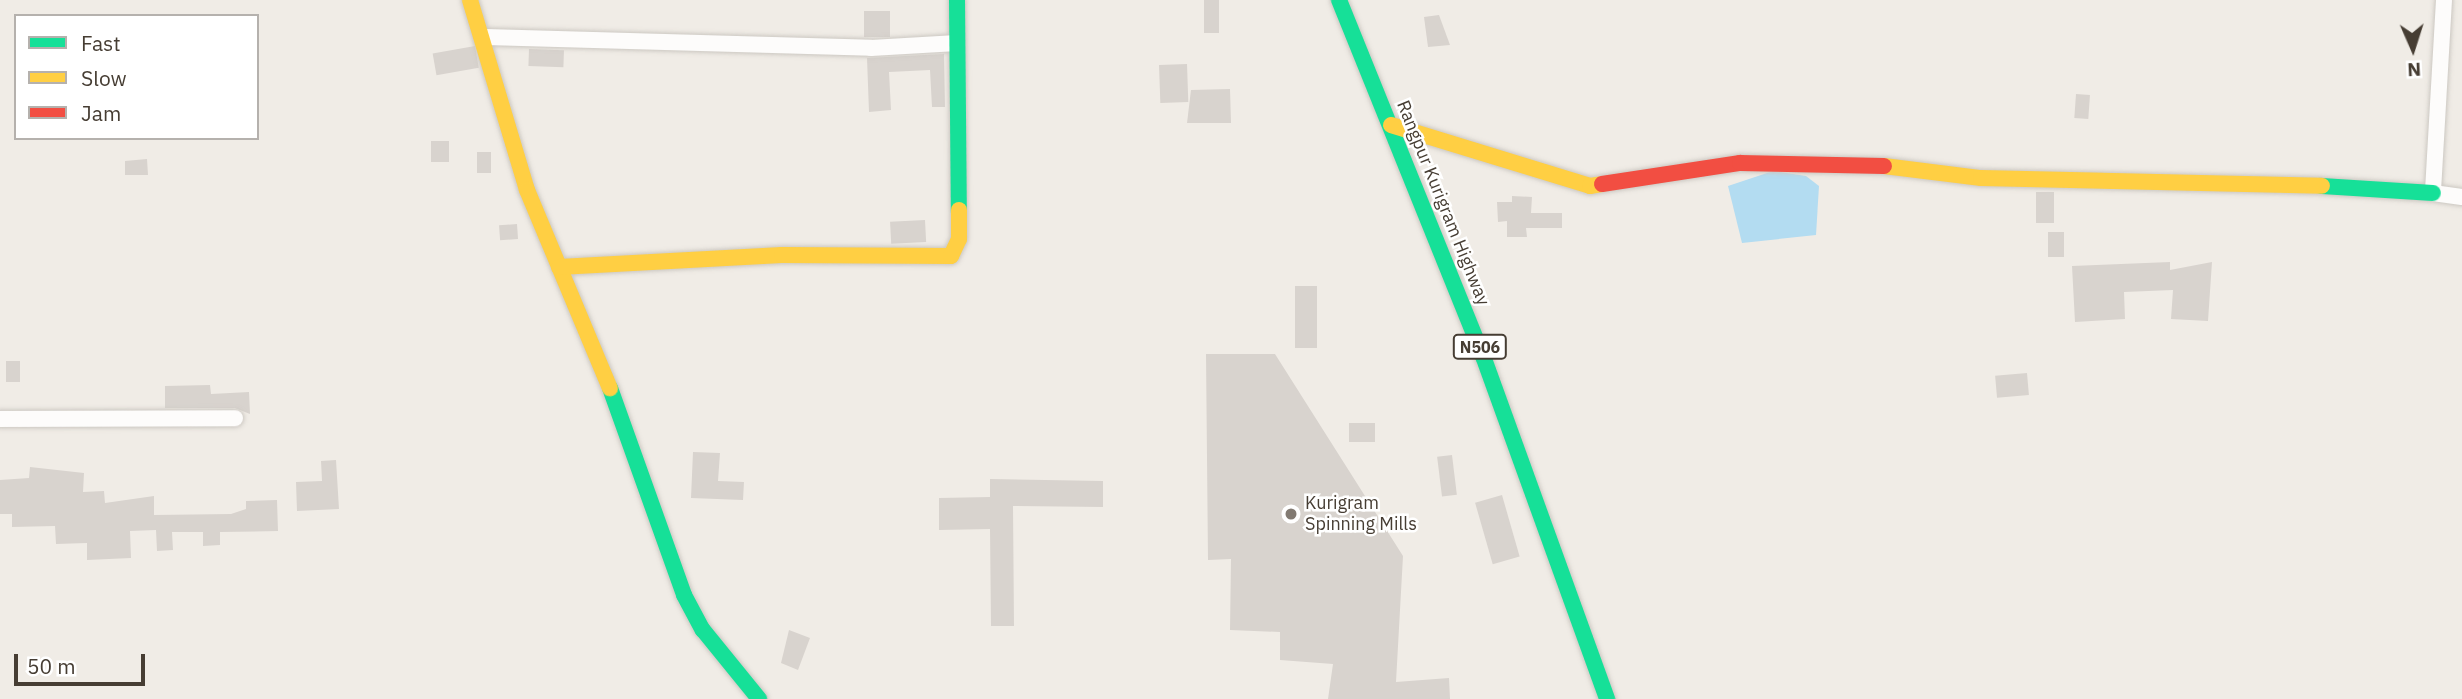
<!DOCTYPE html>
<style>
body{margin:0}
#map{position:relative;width:2462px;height:699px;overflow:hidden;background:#f0ece6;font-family:"IBM Plex Sans",sans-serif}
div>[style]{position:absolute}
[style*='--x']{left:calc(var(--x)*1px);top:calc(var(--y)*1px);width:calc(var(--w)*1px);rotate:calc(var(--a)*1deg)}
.water>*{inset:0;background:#b3dcf1}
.building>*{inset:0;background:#d8d3ce;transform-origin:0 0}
.roads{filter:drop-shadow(0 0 2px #ccc8c2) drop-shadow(0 0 2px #ccc8c2)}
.street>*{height:16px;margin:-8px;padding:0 8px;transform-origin:8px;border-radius:8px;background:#fdfcfb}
.fast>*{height:16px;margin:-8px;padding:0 8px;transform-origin:8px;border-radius:8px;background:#16e098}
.slow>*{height:16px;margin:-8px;padding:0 8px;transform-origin:8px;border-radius:8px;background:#ffcf43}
.jam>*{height:16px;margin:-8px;padding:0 8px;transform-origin:8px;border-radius:8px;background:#f24e42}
.dots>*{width:19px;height:19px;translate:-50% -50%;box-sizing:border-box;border:4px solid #fff;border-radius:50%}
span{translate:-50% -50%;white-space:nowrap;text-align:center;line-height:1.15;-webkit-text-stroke:5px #fff;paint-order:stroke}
.shield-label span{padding:2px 5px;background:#fff;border:2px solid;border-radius:5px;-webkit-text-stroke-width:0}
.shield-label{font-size:16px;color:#463d33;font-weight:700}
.street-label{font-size:18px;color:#463d33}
.poi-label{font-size:18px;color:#463d33}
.left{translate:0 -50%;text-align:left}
.legend{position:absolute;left:14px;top:14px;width:245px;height:126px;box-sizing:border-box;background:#fff;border:2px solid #b5b1ad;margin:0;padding:9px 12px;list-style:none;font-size:21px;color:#463d33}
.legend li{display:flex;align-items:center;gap:14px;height:35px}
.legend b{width:35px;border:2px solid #b5b1ad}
.north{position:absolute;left:2378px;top:14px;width:70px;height:70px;-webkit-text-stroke:5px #fff;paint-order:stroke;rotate:177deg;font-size:19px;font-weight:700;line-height:28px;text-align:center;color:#463d33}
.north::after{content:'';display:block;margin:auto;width:24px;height:32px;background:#463d33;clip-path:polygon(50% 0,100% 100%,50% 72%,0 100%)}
.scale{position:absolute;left:14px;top:654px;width:131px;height:32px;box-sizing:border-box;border:4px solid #463d33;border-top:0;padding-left:9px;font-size:21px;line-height:24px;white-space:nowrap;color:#463d33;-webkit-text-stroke:5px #fff;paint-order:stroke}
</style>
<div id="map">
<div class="water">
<div style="clip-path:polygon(1773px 171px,1806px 176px,1819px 186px,1816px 235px,1742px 243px,1728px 186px)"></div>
</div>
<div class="building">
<div style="left:1204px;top:0;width:15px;height:33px"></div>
<div style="left:864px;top:11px;width:26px;height:26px"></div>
<div style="clip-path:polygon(1439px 15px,1450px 45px,1428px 47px,1424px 17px)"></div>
<div style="left:475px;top:46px;width:22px;height:43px;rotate:80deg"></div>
<div style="left:529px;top:49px;width:35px;height:17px;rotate:2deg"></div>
<div style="clip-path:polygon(944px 54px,945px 107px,932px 107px,930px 70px,889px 72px,891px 110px,869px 112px,867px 58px)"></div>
<div style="left:1187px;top:64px;width:38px;height:28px;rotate:88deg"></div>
<div style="clip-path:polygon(1230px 89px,1231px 123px,1187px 123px,1191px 90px)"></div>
<div style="left:2076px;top:94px;width:14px;height:24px;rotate:4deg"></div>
<div style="left:431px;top:141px;width:18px;height:21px"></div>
<div style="left:477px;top:152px;width:14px;height:21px"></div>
<div style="clip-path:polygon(147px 159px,148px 175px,125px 175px,125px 161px)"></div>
<div style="left:2036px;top:192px;width:18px;height:31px"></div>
<div style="clip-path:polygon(1512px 196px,1532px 197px,1531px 213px,1562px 213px,1562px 228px,1526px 228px,1527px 237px,1507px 237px,1507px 221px,1498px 222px,1497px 202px,1512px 202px)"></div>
<div style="left:925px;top:220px;width:22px;height:35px;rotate:87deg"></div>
<div style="left:517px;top:224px;width:15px;height:18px;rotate:86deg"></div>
<div style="left:2064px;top:232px;width:25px;height:16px;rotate:90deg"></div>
<div style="clip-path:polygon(2170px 262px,2170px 270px,2212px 262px,2208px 321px,2171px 319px,2173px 290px,2124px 292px,2125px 319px,2075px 322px,2072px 266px)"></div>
<div style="left:1295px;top:286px;width:22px;height:62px"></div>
<div style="clip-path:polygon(1206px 354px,1275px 354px,1403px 556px,1396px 682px,1449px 678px,1450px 699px,1328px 699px,1333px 664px,1280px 660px,1280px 632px,1230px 630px,1231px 559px,1208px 560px)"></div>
<div style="left:6px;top:361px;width:14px;height:21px"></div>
<div style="left:2027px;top:373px;width:22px;height:32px;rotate:85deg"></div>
<div style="clip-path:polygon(210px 385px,211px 394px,249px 392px,250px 414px,235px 408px,165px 408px,165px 386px)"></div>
<div style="left:1349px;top:423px;width:26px;height:19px"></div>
<div style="clip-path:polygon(693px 452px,720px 453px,718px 481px,744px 482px,743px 500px,691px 498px)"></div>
<div style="left:1452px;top:455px;width:40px;height:15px;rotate:83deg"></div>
<div style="clip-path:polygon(336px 460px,339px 509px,297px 511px,296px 482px,322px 481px,321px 461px)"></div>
<div style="clip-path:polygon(30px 467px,84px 473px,83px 492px,104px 491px,105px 503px,154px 496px,154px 515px,231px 514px,246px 509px,246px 501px,277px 500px,278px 531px,220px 532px,220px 545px,203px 546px,203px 532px,172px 532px,173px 550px,157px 551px,156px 530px,130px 531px,131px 558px,87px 560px,87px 543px,56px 544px,55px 526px,12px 527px,12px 514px,0 514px,0 480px,29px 478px)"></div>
<div style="clip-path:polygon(990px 479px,1103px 481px,1103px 507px,1013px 506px,1014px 626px,991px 626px,990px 529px,939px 530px,939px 498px,990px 497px)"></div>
<div style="left:1502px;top:495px;width:64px;height:28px;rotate:74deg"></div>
<div style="clip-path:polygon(789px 630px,810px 638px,798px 670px,781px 663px)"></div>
</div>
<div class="roads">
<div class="street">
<div style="--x:2444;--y:0;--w:193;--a:93.3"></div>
<div style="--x:2433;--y:193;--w:29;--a:8"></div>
<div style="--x:486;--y:37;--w:385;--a:1.6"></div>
<div style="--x:871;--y:48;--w:86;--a:-3.3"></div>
<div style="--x:0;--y:419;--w:235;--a:-0.2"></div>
</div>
<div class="fast">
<div style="--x:957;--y:0;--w:210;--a:89.5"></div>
<div style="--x:1339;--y:0;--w:384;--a:68"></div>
<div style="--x:1483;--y:356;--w:365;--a:70.1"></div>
<div style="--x:2322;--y:186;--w:111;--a:3.6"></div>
<div style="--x:610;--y:388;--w:220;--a:70.3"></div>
<div style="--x:684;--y:595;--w:40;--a:62"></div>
<div style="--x:703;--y:630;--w:89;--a:50.9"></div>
</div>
<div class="slow">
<div style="--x:470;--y:0;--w:198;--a:73.3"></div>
<div style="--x:527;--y:190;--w:215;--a:67.3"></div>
<div style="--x:1391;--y:125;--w:208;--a:17"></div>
<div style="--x:1590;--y:186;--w:12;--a:-9"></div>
<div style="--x:1884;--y:166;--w:98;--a:7.1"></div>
<div style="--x:1981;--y:178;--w:341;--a:1.3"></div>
<div style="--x:559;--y:267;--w:223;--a:-3.1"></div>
<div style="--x:782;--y:255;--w:169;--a:0.3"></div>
<div style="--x:951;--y:256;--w:19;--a:-65"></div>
<div style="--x:959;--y:239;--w:29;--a:-90"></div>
</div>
<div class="jam">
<div style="--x:1602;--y:184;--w:140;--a:-8.7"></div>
<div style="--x:1740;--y:163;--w:144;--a:1.2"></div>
</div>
</div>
<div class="dots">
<div style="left:1291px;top:514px;background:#827a72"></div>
</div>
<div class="shield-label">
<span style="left:1480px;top:347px">N506</span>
</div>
<div class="street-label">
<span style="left:1443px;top:203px;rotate:68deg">Rangpur Kurigram Highway</span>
</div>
<div class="poi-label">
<span class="left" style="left:1305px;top:514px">Kurigram<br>Spinning Mills</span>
</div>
<ul class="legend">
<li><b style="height:9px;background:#16e098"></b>Fast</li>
<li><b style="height:9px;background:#ffcf43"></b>Slow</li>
<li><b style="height:9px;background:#f24e42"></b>Jam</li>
</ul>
<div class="north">N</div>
<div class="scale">50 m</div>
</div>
